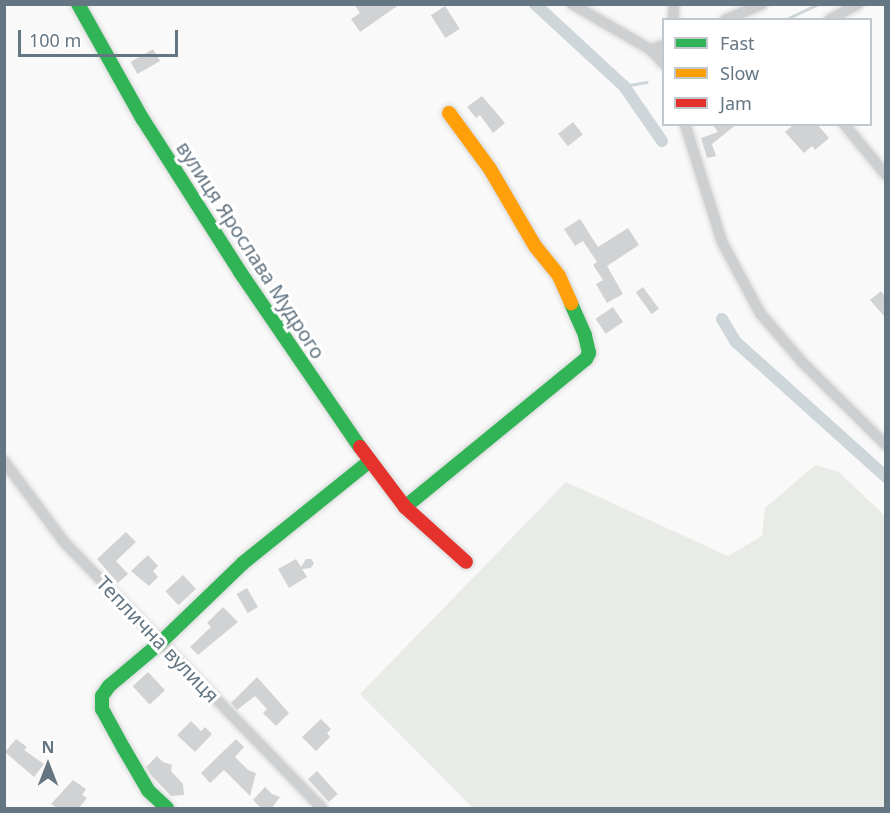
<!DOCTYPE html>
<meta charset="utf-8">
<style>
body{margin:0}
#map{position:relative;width:890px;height:813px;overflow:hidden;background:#f9f9f9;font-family:"Noto Sans",sans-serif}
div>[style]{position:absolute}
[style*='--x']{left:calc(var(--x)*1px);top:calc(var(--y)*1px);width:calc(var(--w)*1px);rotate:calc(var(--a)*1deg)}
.green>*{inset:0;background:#e8ebe6}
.stream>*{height:3px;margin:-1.5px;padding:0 1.5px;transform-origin:1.5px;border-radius:1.5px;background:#ced6d9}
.canal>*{height:12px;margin:-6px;padding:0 6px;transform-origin:6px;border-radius:6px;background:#ced6d9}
.building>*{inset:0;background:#d0d2d3;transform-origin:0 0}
.roads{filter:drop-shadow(0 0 2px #d5d6d7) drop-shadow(0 0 2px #d5d6d7)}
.street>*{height:10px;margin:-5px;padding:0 5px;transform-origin:5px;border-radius:5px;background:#cecfd0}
.fast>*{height:14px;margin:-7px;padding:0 7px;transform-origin:7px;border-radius:7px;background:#30b455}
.slow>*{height:14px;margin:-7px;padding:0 7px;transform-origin:7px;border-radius:7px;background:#ff9f0a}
.jam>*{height:14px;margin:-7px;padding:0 7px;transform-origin:7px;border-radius:7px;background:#e5322d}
span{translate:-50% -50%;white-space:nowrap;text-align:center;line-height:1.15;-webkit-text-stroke:6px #fff;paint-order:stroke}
.street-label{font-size:20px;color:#657683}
.frame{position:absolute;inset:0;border:6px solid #657683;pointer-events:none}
.legend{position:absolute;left:662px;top:18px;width:210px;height:108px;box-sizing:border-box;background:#fff;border:2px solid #c1c8cd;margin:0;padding:8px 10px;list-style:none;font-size:18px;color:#657683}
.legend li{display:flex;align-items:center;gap:12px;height:30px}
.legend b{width:30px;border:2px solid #c1c8cd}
.north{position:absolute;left:18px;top:735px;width:60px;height:60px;-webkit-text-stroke:4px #fff;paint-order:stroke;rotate:0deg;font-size:16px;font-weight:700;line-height:24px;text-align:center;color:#657683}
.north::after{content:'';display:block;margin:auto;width:21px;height:27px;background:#657683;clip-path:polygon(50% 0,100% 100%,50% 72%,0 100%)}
.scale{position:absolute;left:18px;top:30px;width:160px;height:27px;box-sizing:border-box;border:3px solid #657683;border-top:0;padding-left:8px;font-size:18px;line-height:21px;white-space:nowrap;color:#657683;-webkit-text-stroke:4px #fff;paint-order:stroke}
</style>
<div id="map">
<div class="green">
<div style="clip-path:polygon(815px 465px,839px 472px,885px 516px,885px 808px,473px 808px,360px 694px,566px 482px,728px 556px,762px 536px,765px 508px)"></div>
</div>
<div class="stream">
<div style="--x:784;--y:20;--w:38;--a:-25"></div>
<div style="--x:624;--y:86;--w:23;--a:-10"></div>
</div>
<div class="canal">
<div style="--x:535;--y:4;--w:121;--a:42.7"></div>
<div style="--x:624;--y:86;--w:67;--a:55.4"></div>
<div style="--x:722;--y:319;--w:27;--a:59"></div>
<div style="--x:736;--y:342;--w:202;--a:42"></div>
</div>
<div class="building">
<div style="clip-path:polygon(354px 4px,400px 4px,360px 32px,351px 19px,360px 13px)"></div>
<div style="left:445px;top:6px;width:27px;height:17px;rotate:57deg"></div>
<div style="left:153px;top:49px;width:14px;height:26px;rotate:60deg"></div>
<div style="clip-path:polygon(482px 96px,505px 123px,493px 133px,480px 115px,476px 118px,467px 107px)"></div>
<div style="left:573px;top:122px;width:16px;height:19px;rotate:52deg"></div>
<div style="clip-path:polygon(712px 124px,737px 124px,712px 144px,716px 156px,707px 158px,701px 138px,718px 132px)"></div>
<div style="clip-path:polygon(794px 124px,817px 124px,829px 138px,815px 150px,812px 146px,804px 153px,785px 132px)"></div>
<div style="clip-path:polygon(580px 219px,598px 247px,628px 228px,639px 245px,607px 266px,623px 294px,607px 303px,596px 284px,603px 280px,593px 265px,597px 262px,583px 241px,575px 246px,564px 229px)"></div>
<div style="left:643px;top:287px;width:27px;height:9px;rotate:54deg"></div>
<div style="clip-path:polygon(881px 291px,885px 296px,885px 317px,870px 300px)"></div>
<div style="left:613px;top:307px;width:18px;height:21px;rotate:56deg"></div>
<div style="clip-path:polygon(126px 532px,136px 542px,116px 561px,128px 574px,118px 583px,97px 559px)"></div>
<div style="clip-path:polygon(148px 555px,158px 566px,153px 571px,158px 577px,149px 586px,131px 571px)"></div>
<div style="clip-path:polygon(296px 559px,301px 567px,306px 559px,311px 559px,314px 563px,311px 568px,302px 569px,307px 577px,289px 588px,278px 569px)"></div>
<div style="left:183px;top:575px;width:19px;height:24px;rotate:47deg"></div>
<div style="left:247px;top:588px;width:22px;height:12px;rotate:60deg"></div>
<div style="clip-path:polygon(223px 607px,238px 622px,198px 655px,190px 647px,211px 627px,207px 623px)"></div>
<div style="left:148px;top:672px;width:25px;height:21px;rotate:47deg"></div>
<div style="clip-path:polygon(257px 677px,289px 713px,276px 726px,263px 713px,267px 709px,255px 696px,237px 710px,231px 703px)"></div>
<div style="clip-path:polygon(321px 719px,331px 729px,327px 733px,330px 737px,316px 751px,302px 737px)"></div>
<div style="clip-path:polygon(191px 721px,201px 731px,205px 727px,212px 734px,195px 752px,177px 735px)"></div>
<div style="clip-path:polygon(16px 739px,27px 747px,24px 750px,44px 764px,34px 777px,5px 752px)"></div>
<div style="clip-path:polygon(236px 739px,244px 747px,235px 757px,248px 770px,256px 773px,250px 796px,224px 770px,210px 783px,201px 773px)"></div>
<div style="clip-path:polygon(157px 756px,163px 762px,172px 765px,171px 771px,183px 784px,184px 795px,171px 796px,151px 775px,146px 767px)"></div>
<div style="left:317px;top:771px;width:31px;height:12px;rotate:48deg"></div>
<div style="clip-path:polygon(73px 780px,86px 789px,82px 795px,87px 798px,79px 808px,57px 808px,51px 804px)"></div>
<div style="clip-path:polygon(265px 787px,272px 794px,280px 797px,272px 808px,261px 808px,253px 800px)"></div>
</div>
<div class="roads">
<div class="street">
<div style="--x:572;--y:4;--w:91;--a:30.2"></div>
<div style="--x:651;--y:50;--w:19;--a:47"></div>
<div style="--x:673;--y:20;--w:16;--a:-86"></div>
<div style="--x:725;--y:20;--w:40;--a:-23.4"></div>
<div style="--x:829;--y:20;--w:33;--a:-29"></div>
<div style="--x:651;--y:50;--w:14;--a:-21"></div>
<div style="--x:685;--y:124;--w:124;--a:72.6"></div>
<div style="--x:722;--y:242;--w:81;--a:61.8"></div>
<div style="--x:760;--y:313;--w:65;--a:49.4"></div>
<div style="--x:802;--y:362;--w:118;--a:44.7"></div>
<div style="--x:844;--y:124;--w:66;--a:50.5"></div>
<div style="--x:4;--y:461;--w:102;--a:53.4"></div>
<div style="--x:65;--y:543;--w:369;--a:45.9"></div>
</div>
<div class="fast">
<div style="--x:78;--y:4;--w:131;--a:60.7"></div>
<div style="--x:142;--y:118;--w:183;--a:57.5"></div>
<div style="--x:240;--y:272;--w:212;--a:55.6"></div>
<div style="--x:405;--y:507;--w:234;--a:-39.3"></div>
<div style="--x:586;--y:359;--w:7;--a:-63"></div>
<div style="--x:589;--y:353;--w:18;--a:-103"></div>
<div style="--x:585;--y:335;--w:35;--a:-114"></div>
<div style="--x:167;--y:808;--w:26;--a:-137"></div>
<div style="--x:148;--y:790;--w:48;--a:-120.3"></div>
<div style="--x:124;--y:749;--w:46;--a:-118.8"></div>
<div style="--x:102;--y:709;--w:13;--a:-90"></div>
<div style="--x:102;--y:696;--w:12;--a:-55"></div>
<div style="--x:109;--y:686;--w:67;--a:-40.1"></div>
<div style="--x:160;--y:643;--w:115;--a:-43.9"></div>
<div style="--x:243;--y:563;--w:163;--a:-38.8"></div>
</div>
<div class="slow">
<div style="--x:449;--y:113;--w:69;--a:53.8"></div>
<div style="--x:490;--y:169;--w:89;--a:59.7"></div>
<div style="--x:535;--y:246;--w:38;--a:51"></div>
<div style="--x:559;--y:276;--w:30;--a:66"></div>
</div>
<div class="jam">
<div style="--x:360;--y:447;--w:75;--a:53.1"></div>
<div style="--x:405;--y:507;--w:82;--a:42"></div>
</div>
</div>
<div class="street-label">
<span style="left:251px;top:250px;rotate:57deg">вулиця Ярослава Мудрого</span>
<span style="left:158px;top:639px;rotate:46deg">Теплична вулиця</span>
</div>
<div class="frame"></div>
<ul class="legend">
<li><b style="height:8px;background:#30b455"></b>Fast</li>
<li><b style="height:8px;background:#ff9f0a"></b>Slow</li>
<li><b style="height:8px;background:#e5322d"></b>Jam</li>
</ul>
<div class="north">N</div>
<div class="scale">100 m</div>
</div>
